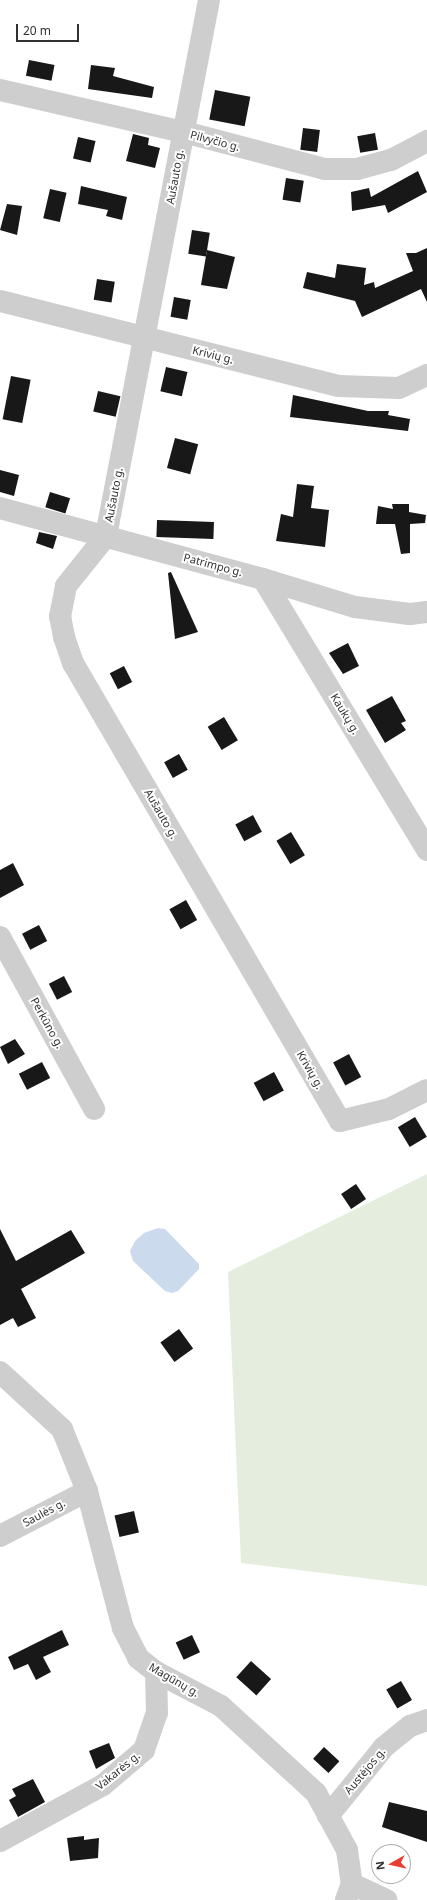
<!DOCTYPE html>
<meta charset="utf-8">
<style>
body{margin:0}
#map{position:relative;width:427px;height:1900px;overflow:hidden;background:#fff;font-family:"Noto Sans",sans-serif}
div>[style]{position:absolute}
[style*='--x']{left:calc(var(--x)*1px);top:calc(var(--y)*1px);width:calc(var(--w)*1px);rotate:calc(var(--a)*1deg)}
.green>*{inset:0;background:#e5eddf}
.water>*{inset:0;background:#cbdbed}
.building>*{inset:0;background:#181818;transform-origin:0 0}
.minor>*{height:22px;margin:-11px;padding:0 11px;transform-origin:11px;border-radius:11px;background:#cecece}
span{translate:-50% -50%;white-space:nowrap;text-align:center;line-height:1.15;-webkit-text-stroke:4px #fff;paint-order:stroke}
.street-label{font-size:11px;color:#313131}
.north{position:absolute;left:371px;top:1844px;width:40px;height:40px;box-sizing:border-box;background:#fff;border:1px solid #adadad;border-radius:50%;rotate:262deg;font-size:11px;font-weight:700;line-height:16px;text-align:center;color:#313131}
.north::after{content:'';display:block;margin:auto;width:14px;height:18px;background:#e74033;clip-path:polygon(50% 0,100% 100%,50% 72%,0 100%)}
.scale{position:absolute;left:16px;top:24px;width:63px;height:18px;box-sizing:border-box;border:2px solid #313131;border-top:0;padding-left:5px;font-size:12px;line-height:14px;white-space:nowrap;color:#313131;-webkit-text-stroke:3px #fff;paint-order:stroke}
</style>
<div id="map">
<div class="green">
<div style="clip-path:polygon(427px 1174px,427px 1586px,241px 1563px,228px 1272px)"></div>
</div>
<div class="water">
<div style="clip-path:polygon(158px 1228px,165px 1229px,199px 1264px,199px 1269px,178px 1291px,172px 1293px,165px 1291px,133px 1261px,130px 1251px,135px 1241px,144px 1233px)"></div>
</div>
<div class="building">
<div style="left:29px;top:60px;width:26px;height:16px;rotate:11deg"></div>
<div style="clip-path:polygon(91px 65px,115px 68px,113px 76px,154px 87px,152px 98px,88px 89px)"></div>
<div style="left:215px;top:90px;width:36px;height:30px;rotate:11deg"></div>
<div style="left:303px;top:128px;width:17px;height:22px;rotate:7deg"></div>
<div style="left:375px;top:133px;width:17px;height:18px;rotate:80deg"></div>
<div style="clip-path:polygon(133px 134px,149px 138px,148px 145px,160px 148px,155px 168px,126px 161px)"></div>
<div style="left:78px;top:137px;width:18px;height:22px;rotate:13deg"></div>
<div style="clip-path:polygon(418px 171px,427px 192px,388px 213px,385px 205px,352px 211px,351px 192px,369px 188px,371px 197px)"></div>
<div style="left:286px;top:178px;width:18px;height:22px;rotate:9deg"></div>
<div style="clip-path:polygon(81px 186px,127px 197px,122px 220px,106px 216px,108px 210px,78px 204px)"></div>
<div style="left:50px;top:189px;width:17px;height:30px;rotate:13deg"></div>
<div style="clip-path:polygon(7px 204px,22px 206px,17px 235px,0 230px)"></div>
<div style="left:192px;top:230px;width:18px;height:24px;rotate:9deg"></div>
<div style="clip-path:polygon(427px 248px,427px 302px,421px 289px,362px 317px,355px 301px,303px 288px,307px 272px,335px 278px,337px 264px,366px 268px,364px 285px,374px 282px,375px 288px,413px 271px,406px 253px,416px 253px)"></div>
<div style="clip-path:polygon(207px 250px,235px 257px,227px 289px,201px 285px)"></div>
<div style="left:97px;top:279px;width:18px;height:21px;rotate:9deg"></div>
<div style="left:174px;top:297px;width:17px;height:20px;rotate:10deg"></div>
<div style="left:166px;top:367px;width:22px;height:25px;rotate:13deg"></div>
<div style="left:11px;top:376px;width:20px;height:44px;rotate:11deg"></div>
<div style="left:98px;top:391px;width:23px;height:21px;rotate:13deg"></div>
<div style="clip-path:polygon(293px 395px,368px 411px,389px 411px,388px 415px,410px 419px,408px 431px,290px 417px)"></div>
<div style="left:175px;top:438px;width:24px;height:31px;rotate:15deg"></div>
<div style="clip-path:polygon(0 470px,19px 475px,14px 496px,0 492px)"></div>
<div style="clip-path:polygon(297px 484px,314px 486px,311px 508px,329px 510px,325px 547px,276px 541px,281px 514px,293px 517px)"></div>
<div style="left:50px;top:492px;width:21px;height:16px;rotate:17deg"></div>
<div style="clip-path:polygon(392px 504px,409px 504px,409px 512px,426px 515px,425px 523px,410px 524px,410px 553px,401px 554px,395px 524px,376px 524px,378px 506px,393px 509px)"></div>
<div style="left:157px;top:520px;width:57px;height:17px;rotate:2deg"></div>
<div style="clip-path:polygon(39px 532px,57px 536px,53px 549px,36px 543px)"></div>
<div style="clip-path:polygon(171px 572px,198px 632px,175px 639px,168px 573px)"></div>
<div style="clip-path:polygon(348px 643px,359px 666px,343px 674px,329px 653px)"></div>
<div style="left:124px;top:666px;width:18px;height:16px;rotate:63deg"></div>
<div style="clip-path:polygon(392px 696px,406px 721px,401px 723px,406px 730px,385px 743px,366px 710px)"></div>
<div style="left:224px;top:717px;width:27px;height:19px;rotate:59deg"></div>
<div style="left:179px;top:754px;width:18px;height:17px;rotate:61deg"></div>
<div style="left:253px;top:815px;width:19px;height:20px;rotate:62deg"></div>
<div style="left:291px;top:832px;width:27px;height:17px;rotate:59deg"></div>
<div style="clip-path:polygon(13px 863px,24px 885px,0 898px,0 870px)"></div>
<div style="left:186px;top:900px;width:23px;height:19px;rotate:61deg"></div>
<div style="left:39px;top:925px;width:18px;height:19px;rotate:63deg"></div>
<div style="left:64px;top:976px;width:18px;height:17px;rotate:63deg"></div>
<div style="clip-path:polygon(15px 1039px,25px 1054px,8px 1064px,0 1047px)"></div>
<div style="left:349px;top:1054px;width:26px;height:18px;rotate:62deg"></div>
<div style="left:42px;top:1062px;width:18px;height:26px;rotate:63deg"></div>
<div style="left:274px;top:1072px;width:21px;height:23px;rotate:62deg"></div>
<div style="left:415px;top:1117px;width:23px;height:20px;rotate:59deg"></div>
<div style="left:356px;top:1184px;width:18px;height:18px;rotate:56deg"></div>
<div style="clip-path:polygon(0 1229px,16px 1261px,71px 1230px,85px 1253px,21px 1289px,36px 1318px,18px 1327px,13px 1318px,0 1325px)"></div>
<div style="left:179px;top:1329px;width:24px;height:23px;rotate:54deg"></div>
<div style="left:134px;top:1511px;width:22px;height:20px;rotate:77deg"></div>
<div style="clip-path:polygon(62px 1630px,69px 1645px,43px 1657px,51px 1672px,36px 1680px,28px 1664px,14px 1670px,8px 1657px)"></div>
<div style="left:192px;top:1635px;width:19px;height:18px;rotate:65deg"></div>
<div style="left:251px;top:1661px;width:27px;height:22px;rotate:42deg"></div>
<div style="left:401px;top:1681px;width:22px;height:17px;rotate:60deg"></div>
<div style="clip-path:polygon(109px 1743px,115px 1758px,96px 1769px,89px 1751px)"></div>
<div style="left:324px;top:1747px;width:21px;height:16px;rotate:43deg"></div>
<div style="clip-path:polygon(33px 1779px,45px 1802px,18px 1817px,9px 1800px,16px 1796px,12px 1789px)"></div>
<div style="clip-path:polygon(389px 1802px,427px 1811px,427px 1842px,382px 1827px)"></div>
<div style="clip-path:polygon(84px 1836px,84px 1840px,99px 1838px,98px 1858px,70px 1861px,67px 1838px)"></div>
</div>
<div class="minor">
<div style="--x:209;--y:0;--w:546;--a:100.88"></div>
<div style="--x:106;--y:536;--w:64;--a:128.7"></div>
<div style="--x:66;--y:586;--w:31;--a:101"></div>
<div style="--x:60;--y:616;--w:21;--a:79"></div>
<div style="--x:64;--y:637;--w:28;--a:71"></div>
<div style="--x:73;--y:663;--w:530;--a:59.76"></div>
<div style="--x:340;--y:1121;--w:50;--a:-13.8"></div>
<div style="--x:389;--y:1109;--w:42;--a:-26.6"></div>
<div style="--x:0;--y:90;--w:189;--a:12.9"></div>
<div style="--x:184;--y:132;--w:146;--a:14.7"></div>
<div style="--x:325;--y:169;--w:32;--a:0"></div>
<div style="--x:357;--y:169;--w:35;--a:-15"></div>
<div style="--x:391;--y:160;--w:41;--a:-27.8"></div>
<div style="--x:0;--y:301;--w:349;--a:14.1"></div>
<div style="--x:339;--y:386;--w:60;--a:1.9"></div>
<div style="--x:399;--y:388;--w:31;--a:-25"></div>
<div style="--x:0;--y:508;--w:272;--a:15.1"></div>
<div style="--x:263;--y:579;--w:96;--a:16.9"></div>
<div style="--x:355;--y:607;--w:55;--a:7.3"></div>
<div style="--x:410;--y:614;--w:17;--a:-7"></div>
<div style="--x:263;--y:579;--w:317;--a:58.8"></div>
<div style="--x:0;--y:937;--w:196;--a:61.3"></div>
<div style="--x:0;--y:1372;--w:84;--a:42.6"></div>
<div style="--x:62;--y:1429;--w:67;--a:68"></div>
<div style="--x:87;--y:1491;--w:142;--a:75.3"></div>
<div style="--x:123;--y:1628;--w:34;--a:63"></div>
<div style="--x:138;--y:1658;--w:23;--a:38"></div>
<div style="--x:156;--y:1672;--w:73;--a:27.6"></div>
<div style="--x:221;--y:1706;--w:129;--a:42.5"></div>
<div style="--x:316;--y:1793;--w:65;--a:61.5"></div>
<div style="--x:347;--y:1850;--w:34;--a:82"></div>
<div style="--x:352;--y:1884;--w:17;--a:111"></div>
<div style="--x:0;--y:1536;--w:98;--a:-27.3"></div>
<div style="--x:328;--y:1816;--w:89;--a:-50.9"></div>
<div style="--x:384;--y:1747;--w:33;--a:-39"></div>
<div style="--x:410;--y:1726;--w:18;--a:-19"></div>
<div style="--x:0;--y:1841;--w:117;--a:-28.5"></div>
<div style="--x:103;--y:1785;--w:54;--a:-40.5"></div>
<div style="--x:144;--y:1750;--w:39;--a:-71"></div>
<div style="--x:157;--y:1713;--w:41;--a:-91.4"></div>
<div style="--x:352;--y:1884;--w:38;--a:25"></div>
</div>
<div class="street-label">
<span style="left:215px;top:141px;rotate:15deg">Pilvyčio g.</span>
<span style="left:175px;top:177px;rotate:-80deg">Aušauto g.</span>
<span style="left:213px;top:355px;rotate:14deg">Krivių g.</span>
<span style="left:114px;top:495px;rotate:-79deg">Aušauto g.</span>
<span style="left:213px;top:565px;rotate:15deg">Patrimpo g.</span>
<span style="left:345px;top:714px;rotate:59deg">Kaukų g.</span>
<span style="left:161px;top:814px;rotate:60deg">Aušauto g.</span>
<span style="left:47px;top:1023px;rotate:61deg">Perkūno g.</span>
<span style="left:310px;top:1070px;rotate:60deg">Krivių g.</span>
<span style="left:44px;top:1513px;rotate:-28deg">Saulės g.</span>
<span style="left:174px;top:1680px;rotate:30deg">Magūnų g.</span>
<span style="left:118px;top:1771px;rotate:-39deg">Vakarės g.</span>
<span style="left:365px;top:1771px;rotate:-50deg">Austėjos g.</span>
</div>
<div class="north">N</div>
<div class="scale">20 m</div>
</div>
